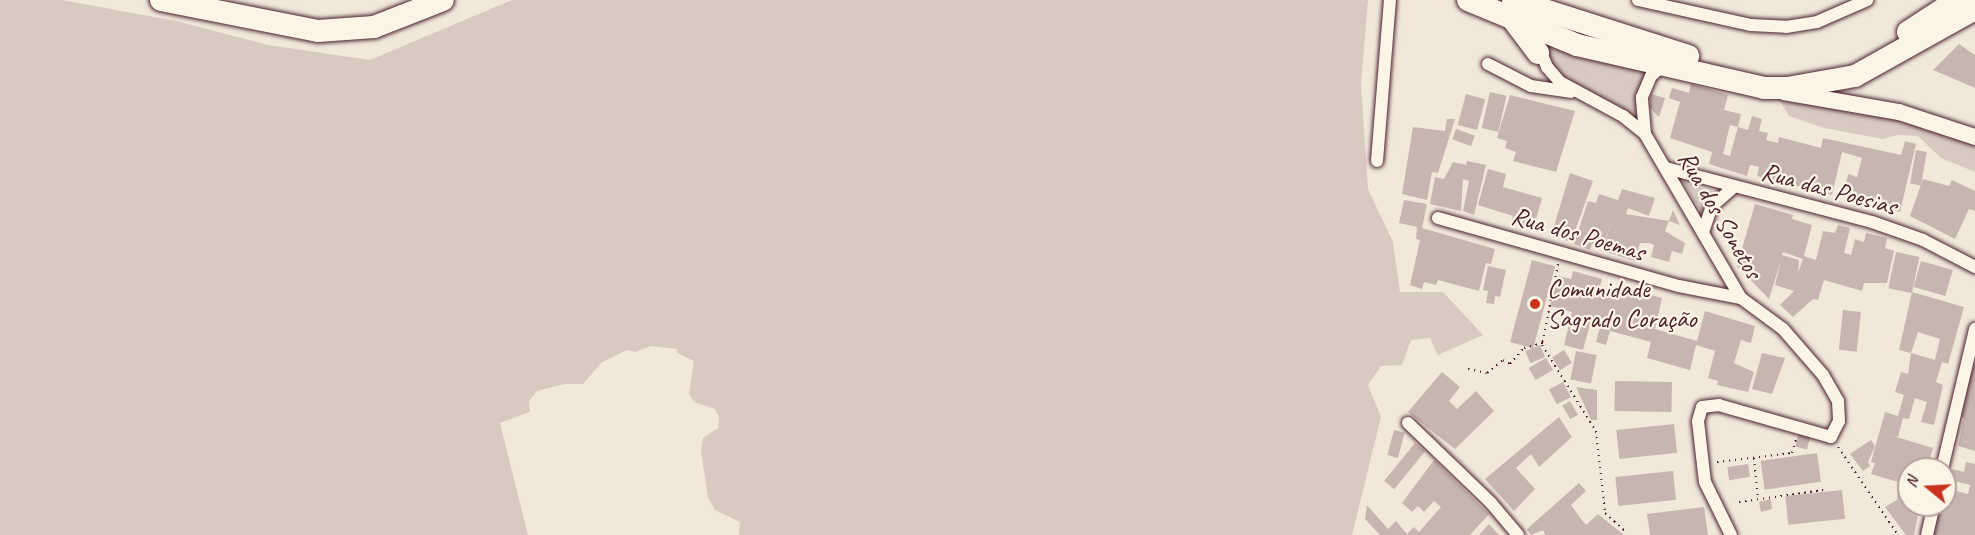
<!DOCTYPE html>
<meta charset="utf-8">
<style>
body{margin:0}
#map{position:relative;width:1975px;height:535px;overflow:hidden;background:#f1e8da;font-family:Caveat,sans-serif}
div>[style]{position:absolute}
[style*='--x']{left:calc(var(--x)*1px);top:calc(var(--y)*1px);width:calc(var(--w)*1px);rotate:calc(var(--a)*1deg)}
.green>*{inset:0;background:#d8cac0}
.building>*{inset:0;background:#c7b6af;transform-origin:0 0}
.path>*{height:2px;margin-top:-1px;transform-origin:0;background:repeating-linear-gradient(90deg,#4a1f2b 0 1.5px,transparent 0 6px)}
.roads{filter:drop-shadow(0 0 2px #4a1f2b) drop-shadow(0 0 2px #4a1f2b)}
.street>*{height:12px;margin:-6px;padding:0 6px;transform-origin:6px;border-radius:6px;background:#fcf5e5}
.secondary>*{height:16px;margin:-8px;padding:0 8px;transform-origin:8px;border-radius:8px;background:#fcf5e5}
.highway>*{height:22px;margin:-11px;padding:0 11px;transform-origin:11px;border-radius:11px;background:#fcf5e5}
.dots>*{width:16px;height:16px;translate:-50% -50%;box-sizing:border-box;border:3px solid #fcf5e5;border-radius:50%}
span{translate:-50% -50%;white-space:nowrap;text-align:center;line-height:1.15;-webkit-text-stroke:4.5px #fcf5e5;paint-order:stroke}
.street-label{font-size:26px;color:#4a1f2b}
.poi-label{font-size:26px;color:#4a1f2b}
.left{translate:0 -50%;text-align:left}
.north{position:absolute;left:1897px;top:457px;width:60px;height:60px;box-sizing:border-box;background:#fcf5e5;border:2px solid #b59f9b;border-radius:50%;rotate:288deg;font-size:16px;font-weight:700;line-height:24px;text-align:center;color:#4a1f2b}
.north::after{content:'';display:block;margin:auto;width:21px;height:27px;background:#c8321e;clip-path:polygon(50% 0,100% 100%,50% 72%,0 100%)}
</style>
<div id="map">
<div class="green">
<div style="clip-path:polygon(0 0,62px 0,176px 21px,268px 45px,370px 60px,512px 0,1368px 0,1361px 84px,1368px 189px,1393px 242px,1400px 292px,1443px 292px,1483px 335px,1438px 355px,1430px 338px,1411px 340px,1402px 365px,1381px 366px,1368px 385px,1381px 417px,1352px 535px,739px 535px,740px 522px,715px 510px,708px 498px,701px 451px,703px 438px,718px 428px,719px 417px,715px 409px,694px 402px,689px 394px,694px 361px,677px 353px,677px 349px,651px 346px,635px 352px,627px 350px,602px 362px,583px 384px,565px 384px,537px 391px,529px 401px,530px 412px,500px 423px,528px 535px,0 535px)"></div>
<div style="clip-path:polygon(1542px 32px,1663px 65px,1642px 97px,1645px 134px,1547px 67px)"></div>
<div style="clip-path:polygon(1780px 101px,1898px 116px,1975px 144px,1975px 172px,1941px 158px,1918px 136px,1897px 135px,1883px 139px,1824px 128px,1789px 116px)"></div>
<div style="clip-path:polygon(1683px 182px,1714px 192px,1702px 213px)"></div>
</div>
<div class="building">
<div style="clip-path:polygon(1959px 44px,1975px 55px,1975px 88px,1933px 70px)"></div>
<div style="clip-path:polygon(1691px 84px,1728px 95px,1724px 110px,1741px 114px,1738px 127px,1730px 125px,1723px 154px,1730px 156px,1738px 127px,1748px 130px,1752px 116px,1762px 119px,1759px 131px,1768px 133px,1766px 140px,1778px 143px,1779px 137px,1821px 148px,1823px 138px,1901px 155px,1905px 141px,1916px 144px,1900px 212px,1851px 200px,1854px 191px,1845px 189px,1848px 174px,1857px 177px,1862px 158px,1842px 152px,1832px 195px,1757px 176px,1759px 167px,1750px 165px,1747px 176px,1709px 164px,1712px 152px,1670px 138px,1680px 102px,1669px 98px,1672px 88px,1689px 93px)"></div>
<div style="left:1490px;top:92px;width:17px;height:37px;rotate:13deg"></div>
<div style="left:1466px;top:94px;width:20px;height:32px;rotate:15deg"></div>
<div style="clip-path:polygon(1651px 94px,1665px 98px,1659px 117px,1649px 107px)"></div>
<div style="clip-path:polygon(1510px 95px,1575px 111px,1556px 172px,1513px 161px,1516px 152px,1505px 148px,1507px 141px,1497px 138px)"></div>
<div style="clip-path:polygon(1447px 119px,1455px 119px,1438px 173px,1432px 172px,1427px 200px,1402px 194px,1413px 127px,1445px 131px)"></div>
<div style="left:1456px;top:129px;width:20px;height:11px;rotate:20deg"></div>
<div style="left:1916px;top:150px;width:11px;height:34px;rotate:10deg"></div>
<div style="clip-path:polygon(1467px 161px,1486px 165px,1474px 215px,1463px 211px,1469px 181px,1463px 179px,1461px 211px,1430px 204px,1435px 177px,1444px 179px,1453px 162px,1466px 165px)"></div>
<div style="clip-path:polygon(1488px 169px,1506px 174px,1503px 187px,1542px 198px,1533px 230px,1511px 224px,1513px 216px,1478px 205px)"></div>
<div style="clip-path:polygon(1570px 173px,1593px 181px,1571px 242px,1551px 236px)"></div>
<div style="clip-path:polygon(1923px 179px,1949px 186px,1952px 180px,1975px 191px,1975px 211px,1969px 209px,1955px 239px,1910px 216px)"></div>
<div style="clip-path:polygon(1622px 189px,1655px 198px,1649px 216px,1628px 208px,1626px 214px,1669px 221px,1673px 210px,1680px 225px,1669px 221px,1665px 231px,1685px 243px,1682px 254px,1672px 251px,1669px 262px,1651px 257px,1654px 245px,1649px 243px,1640px 243px,1635px 261px,1603px 251px,1611px 222px,1603px 248px,1592px 244px,1590px 250px,1574px 244px,1588px 201px,1596px 203px,1599px 194px,1618px 200px)"></div>
<div style="clip-path:polygon(1404px 200px,1427px 204px,1422px 228px,1495px 249px,1491px 264px,1486px 263px,1479px 291px,1438px 280px,1436px 285px,1424px 282px,1422px 289px,1410px 285px,1420px 240px,1416px 239px,1417px 227px,1399px 223px)"></div>
<div style="clip-path:polygon(evenodd,1755px 204px,1793px 215px,1792px 219px,1812px 225px,1804px 256px,1816px 260px,1823px 231px,1835px 233px,1838px 225px,1850px 228px,1844px 253px,1851px 255px,1855px 239px,1864px 242px,1866px 233px,1887px 238px,1885px 248px,1894px 251px,1887px 283px,1864px 283px,1862px 291px,1824px 280px,1818px 300px,1813px 299px,1793px 317px,1780px 305px,1794px 291px,1775px 285px,1781px 260px,1769px 299px,1737px 266px,1755px 204px,1783px 252px,1803px 259px,1798px 273px,1799px 260px,1782px 255px,1783px 252px)"></div>
<div style="left:1896px;top:252px;width:24px;height:37px;rotate:12deg"></div>
<div style="left:1532px;top:260px;width:24px;height:85px;rotate:15deg"></div>
<div style="left:1921px;top:261px;width:33px;height:27px;rotate:16deg"></div>
<div style="clip-path:polygon(1488px 266px,1506px 270px,1500px 297px,1495px 296px,1494px 304px,1486px 303px,1488px 291px,1483px 290px)"></div>
<div style="clip-path:polygon(1573px 271px,1602px 279px,1600px 286px,1620px 292px,1628px 295px,1630px 289px,1662px 298px,1655px 329px,1697px 341px,1705px 311px,1755px 326px,1751px 343px,1741px 340px,1734px 363px,1754px 372px,1748px 392px,1717px 385px,1718px 381px,1708px 378px,1715px 351px,1696px 345px,1690px 370px,1647px 358px,1651px 342px,1610px 331px,1606px 345px,1596px 342px,1600px 327px,1590px 324px,1583px 350px,1564px 345px,1572px 312px,1550px 306px,1558px 276px,1571px 279px)"></div>
<div style="clip-path:polygon(1912px 292px,1964px 307px,1948px 364px,1942px 362px,1936px 382px,1943px 385px,1934px 425px,1921px 422px,1927px 402px,1915px 398px,1909px 419px,1903px 418px,1898px 437px,1890px 435px,1933px 448px,1927px 469px,1909px 469px,1909px 505px,1920px 505px,1914px 535px,1906px 535px,1885px 507px,1897px 500px,1898px 482px,1871px 474px,1875px 463px,1871px 462px,1885px 412px,1898px 416px,1904px 395px,1895px 392px,1901px 372px,1908px 374px,1911px 353px,1935px 360px,1940px 339px,1918px 332px,1911px 353px,1899px 350px)"></div>
<div style="left:1843px;top:310px;width:18px;height:40px;rotate:6deg"></div>
<div style="left:1540px;top:345px;width:13px;height:16px;rotate:67deg"></div>
<div style="left:1564px;top:350px;width:15px;height:14px;rotate:58deg"></div>
<div style="left:1576px;top:351px;width:21px;height:29px;rotate:11deg"></div>
<div style="clip-path:polygon(1762px 353px,1785px 358px,1772px 394px,1752px 389px)"></div>
<div style="left:1546px;top:358px;width:14px;height:20px;rotate:60deg"></div>
<div style="clip-path:polygon(1972px 363px,1975px 363px,1975px 451px,1958px 446px,1964px 418px,1958px 416px)"></div>
<div style="clip-path:polygon(1442px 372px,1460px 387px,1449px 401px,1457px 409px,1476px 391px,1494px 411px,1455px 449px,1408px 412px)"></div>
<div style="left:1615px;top:381px;width:57px;height:30px;rotate:1deg"></div>
<div style="left:1563px;top:382px;width:17px;height:16px;rotate:62deg"></div>
<div style="clip-path:polygon(1576px 387px,1597px 390px,1597px 420px,1591px 420px)"></div>
<div style="left:1570px;top:401px;width:16px;height:9px;rotate:60deg"></div>
<div style="clip-path:polygon(1559px 417px,1572px 437px,1539px 467px,1531px 454px,1516px 468px,1535px 489px,1514px 511px,1485px 479px)"></div>
<div style="left:1674px;top:424px;width:29px;height:58px;rotate:84deg"></div>
<div style="left:1394px;top:430px;width:11px;height:26px;rotate:15deg"></div>
<div style="left:1799px;top:432px;width:12px;height:15px;rotate:14deg"></div>
<div style="clip-path:polygon(1871px 440px,1875px 446px,1868px 462px,1870px 466px,1863px 471px,1850px 454px)"></div>
<div style="left:1415px;top:443px;width:13px;height:49px;rotate:39deg"></div>
<div style="left:1817px;top:453px;width:29px;height:57px;rotate:82deg"></div>
<div style="clip-path:polygon(1434px 460px,1489px 514px,1470px 535px,1380px 535px,1365px 519px,1367px 505px,1388px 529px,1396px 521px,1407px 534px,1414px 527px,1419px 532px,1441px 507px,1434px 501px,1424px 512px,1418px 506px,1412px 512px,1402px 503px)"></div>
<div style="clip-path:polygon(1966px 462px,1975px 464px,1975px 535px,1933px 535px,1941px 505px,1945px 505px,1945px 488px,1968px 494px,1970px 485px,1950px 480px,1952px 469px,1964px 472px)"></div>
<div style="left:1748px;top:464px;width:13px;height:21px;rotate:81deg"></div>
<div style="left:1673px;top:471px;width:29px;height:58px;rotate:84deg"></div>
<div style="clip-path:polygon(1579px 483px,1586px 491px,1571px 505px,1581px 519px,1586px 525px,1598px 514px,1624px 535px,1545px 535px,1543px 530px,1531px 535px,1527px 529px)"></div>
<div style="left:1842px;top:490px;width:29px;height:57px;rotate:84deg"></div>
<div style="clip-path:polygon(1771px 499px,1772px 509px,1761px 512px,1759px 502px)"></div>
<div style="clip-path:polygon(1704px 507px,1708px 535px,1650px 535px,1647px 514px)"></div>
<div style="clip-path:polygon(1489px 524px,1499px 535px,1479px 535px)"></div>
</div>
<div class="path">
<div style="--x:1558;--y:264;--w:83;--a:101.2"></div>
<div style="--x:1542;--y:345;--w:102;--a:57.9"></div>
<div style="--x:1596;--y:431;--w:82;--a:83.7"></div>
<div style="--x:1605;--y:513;--w:27;--a:42"></div>
<div style="--x:1468;--y:369;--w:19;--a:12"></div>
<div style="--x:1487;--y:373;--w:21;--a:-39"></div>
<div style="--x:1503;--y:360;--w:8;--a:30"></div>
<div style="--x:1510;--y:364;--w:21;--a:-49"></div>
<div style="--x:1524;--y:348;--w:20;--a:-15"></div>
<div style="--x:1838;--y:447;--w:107;--a:55.7"></div>
<div style="--x:1754;--y:458;--w:41;--a:84.4"></div>
<div style="--x:1717;--y:462;--w:76;--a:-6.8"></div>
<div style="--x:1792;--y:453;--w:15;--a:-74"></div>
<div style="--x:1739;--y:502;--w:85;--a:-8.1"></div>
</div>
<div class="roads">
<div class="street">
<div style="--x:1638;--y:0;--w:116;--a:12.5"></div>
<div style="--x:1751;--y:25;--w:35;--a:3"></div>
<div style="--x:1786;--y:27;--w:31;--a:-9"></div>
<div style="--x:1817;--y:22;--w:55;--a:-23.7"></div>
<div style="--x:1539;--y:48;--w:21;--a:67"></div>
<div style="--x:1547;--y:67;--w:20;--a:49"></div>
<div style="--x:1560;--y:82;--w:72;--a:28.4"></div>
<div style="--x:1623;--y:116;--w:28;--a:39"></div>
<div style="--x:1645;--y:134;--w:190;--a:59.7"></div>
<div style="--x:1741;--y:298;--w:52;--a:36.4"></div>
<div style="--x:1783;--y:329;--w:61;--a:49"></div>
<div style="--x:1823;--y:375;--w:30;--a:60"></div>
<div style="--x:1838;--y:401;--w:20;--a:87"></div>
<div style="--x:1839;--y:421;--w:18;--a:117"></div>
<div style="--x:1831;--y:437;--w:116;--a:-164.1"></div>
<div style="--x:1719;--y:405;--w:17;--a:173"></div>
<div style="--x:1702;--y:407;--w:15;--a:106"></div>
<div style="--x:1698;--y:421;--w:61;--a:83.5"></div>
<div style="--x:1705;--y:482;--w:59;--a:63.9"></div>
<div style="--x:1488;--y:64;--w:48;--a:27.1"></div>
<div style="--x:1531;--y:86;--w:40;--a:8.5"></div>
<div style="--x:1645;--y:134;--w:37;--a:-95"></div>
<div style="--x:1642;--y:97;--w:23;--a:-67"></div>
<div style="--x:1651;--y:76;--w:16;--a:-43"></div>
<div style="--x:1377;--y:161;--w:162;--a:-85.4"></div>
<div style="--x:1666;--y:168;--w:213;--a:14.7"></div>
<div style="--x:1872;--y:222;--w:54;--a:19.4"></div>
<div style="--x:1923;--y:240;--w:59;--a:27.4"></div>
<div style="--x:1438;--y:218;--w:250;--a:15.8"></div>
<div style="--x:1679;--y:286;--w:63;--a:11"></div>
<div style="--x:1703;--y:232;--w:28;--a:-71"></div>
<div style="--x:1712;--y:206;--w:29;--a:-41"></div>
<div style="--x:1408;--y:423;--w:115;--a:43.9"></div>
<div style="--x:1491;--y:503;--w:42;--a:49.8"></div>
<div style="--x:1942;--y:469;--w:144;--a:-76.7"></div>
<div style="--x:1927;--y:535;--w:31;--a:-77"></div>
</div>
<div class="secondary">
<div style="--x:1784;--y:92;--w:117;--a:9.9"></div>
<div style="--x:1899;--y:112;--w:80;--a:18.2"></div>
</div>
<div class="highway">
<div style="--x:161;--y:0;--w:160;--a:11.2"></div>
<div style="--x:318;--y:31;--w:56;--a:-4.1"></div>
<div style="--x:374;--y:27;--w:74;--a:-21.4"></div>
<div style="--x:1468;--y:0;--w:118;--a:22.4"></div>
<div style="--x:1577;--y:45;--w:192;--a:12.9"></div>
<div style="--x:1764;--y:88;--w:23;--a:0"></div>
<div style="--x:1787;--y:88;--w:69;--a:-10"></div>
<div style="--x:1855;--y:76;--w:137;--a:-29.2"></div>
<div style="--x:1513;--y:0;--w:184;--a:17.7"></div>
<div style="--x:1514;--y:21;--w:40;--a:53"></div>
<div style="--x:1908;--y:32;--w:59;--a:-33.1"></div>
</div>
</div>
<div class="dots">
<div style="left:1535px;top:304px;background:#c8321e"></div>
</div>
<div class="street-label">
<span style="left:1829px;top:189px;rotate:15deg">Rua das Poesias</span>
<span style="left:1720px;top:215px;rotate:60deg">Rua dos Sonetos</span>
<span style="left:1578px;top:234px;rotate:16deg">Rua dos Poemas</span>
</div>
<div class="poi-label">
<span class="left" style="left:1547px;top:304px">Comunidade<br>Sagrado Coração</span>
</div>
<div class="north">N</div>
</div>
